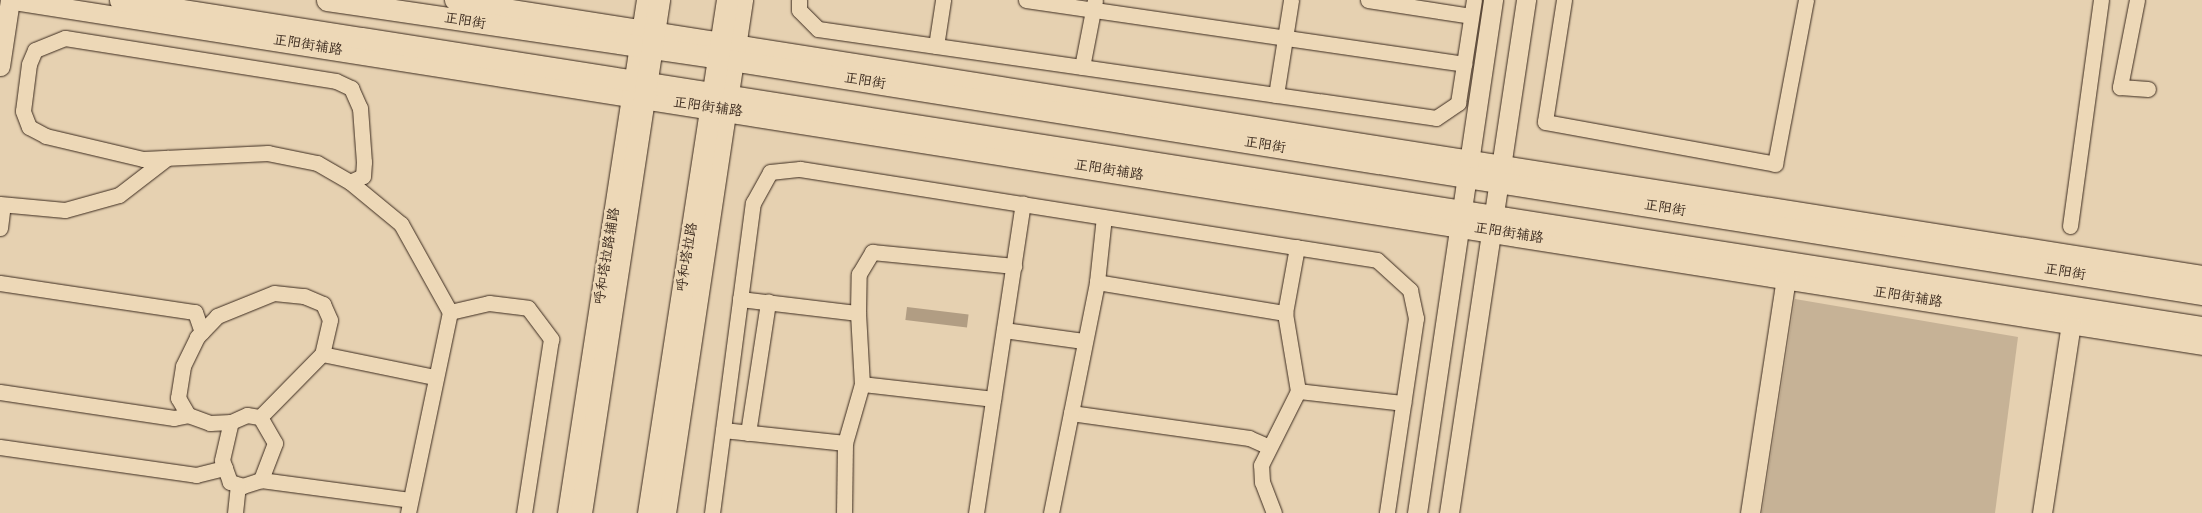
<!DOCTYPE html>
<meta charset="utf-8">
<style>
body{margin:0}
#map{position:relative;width:2202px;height:513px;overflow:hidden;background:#e6d1b1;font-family:Kalam,"LXGW WenKai TC",sans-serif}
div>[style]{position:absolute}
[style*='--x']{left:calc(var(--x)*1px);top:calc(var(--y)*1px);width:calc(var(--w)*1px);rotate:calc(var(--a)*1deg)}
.green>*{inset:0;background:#c6b296}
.building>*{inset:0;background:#b19d83;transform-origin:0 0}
.roads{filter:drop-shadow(0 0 1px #3b2a1e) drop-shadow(0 0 1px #3b2a1e)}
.minor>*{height:15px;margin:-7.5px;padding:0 7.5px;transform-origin:7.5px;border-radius:7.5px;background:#edd8b7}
.tertiary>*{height:19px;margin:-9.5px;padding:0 9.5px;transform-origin:9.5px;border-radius:9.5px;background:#edd8b7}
.secondary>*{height:21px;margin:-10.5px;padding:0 10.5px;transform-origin:10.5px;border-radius:10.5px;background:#edd8b7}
span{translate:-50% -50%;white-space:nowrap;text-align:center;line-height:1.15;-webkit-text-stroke:5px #edd8b7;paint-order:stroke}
.street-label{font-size:14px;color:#3b2a1e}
</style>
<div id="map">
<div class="green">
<div style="clip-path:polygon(1795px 299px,2018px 337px,1995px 513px,1762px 513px)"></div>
</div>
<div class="building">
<div style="left:907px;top:307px;width:62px;height:13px;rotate:7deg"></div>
</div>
<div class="roads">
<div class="minor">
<div style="--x:799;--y:0;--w:10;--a:90"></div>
<div style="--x:799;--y:10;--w:27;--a:45"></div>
<div style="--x:818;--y:29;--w:624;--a:8.19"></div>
<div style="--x:1436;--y:118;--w:27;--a:-34"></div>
<div style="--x:1458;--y:103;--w:104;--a:-81.2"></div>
<div style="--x:1026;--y:0;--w:443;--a:8.3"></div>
<div style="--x:1368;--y:0;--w:104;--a:8.8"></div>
<div style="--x:1564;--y:0;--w:123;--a:98.9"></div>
<div style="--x:1545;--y:122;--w:234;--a:10.3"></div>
<div style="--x:1775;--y:164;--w:167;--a:-79.3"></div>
<div style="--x:2137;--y:0;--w:89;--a:101.1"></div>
<div style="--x:2120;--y:87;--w:28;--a:4"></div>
<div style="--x:936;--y:46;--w:47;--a:-81.3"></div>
<div style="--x:1082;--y:67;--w:68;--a:-79"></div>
<div style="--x:1276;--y:95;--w:96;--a:-81"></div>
<div style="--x:350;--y:182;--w:38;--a:-150"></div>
<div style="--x:317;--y:163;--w:50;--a:-168.5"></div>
<div style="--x:268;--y:153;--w:125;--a:177.3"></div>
<div style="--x:143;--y:159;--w:100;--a:-166.7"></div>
<div style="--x:46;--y:136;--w:19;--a:-152"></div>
<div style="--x:29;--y:127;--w:17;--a:-111"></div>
<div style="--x:23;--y:111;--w:47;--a:-82.7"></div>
<div style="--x:29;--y:64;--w:15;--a:-67"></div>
<div style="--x:35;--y:50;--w:32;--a:-22"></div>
<div style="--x:65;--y:38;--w:274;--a:9"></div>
<div style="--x:336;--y:81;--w:17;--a:25"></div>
<div style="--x:351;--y:88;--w:22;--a:66"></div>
<div style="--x:360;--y:108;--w:54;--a:85.8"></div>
<div style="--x:364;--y:162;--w:14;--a:94"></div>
<div style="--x:363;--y:176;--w:14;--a:155"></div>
<div style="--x:350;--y:182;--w:66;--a:39.5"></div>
<div style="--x:401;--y:224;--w:101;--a:60.9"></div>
<div style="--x:0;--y:204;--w:65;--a:5.3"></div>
<div style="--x:65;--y:210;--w:56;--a:-15.5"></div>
<div style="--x:119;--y:195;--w:61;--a:-37.6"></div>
<div style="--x:2070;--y:226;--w:228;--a:-82.2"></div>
<div style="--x:0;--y:228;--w:23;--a:-83"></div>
<div style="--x:1097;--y:282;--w:191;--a:9.4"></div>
<div style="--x:0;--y:283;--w:197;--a:8.5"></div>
<div style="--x:195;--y:312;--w:21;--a:71"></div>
<div style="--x:740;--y:299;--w:119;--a:6.8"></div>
<div style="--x:858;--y:313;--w:71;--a:86.8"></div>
<div style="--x:862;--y:384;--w:61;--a:106.1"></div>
<div style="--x:858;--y:313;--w:39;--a:-89"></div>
<div style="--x:859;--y:274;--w:26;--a:-59"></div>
<div style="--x:872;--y:252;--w:143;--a:5.6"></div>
<div style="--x:1004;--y:330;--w:80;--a:7.9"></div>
<div style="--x:322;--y:354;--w:114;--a:11.6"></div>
<div style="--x:862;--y:384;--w:132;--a:6.5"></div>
<div style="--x:1298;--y:391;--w:106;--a:6.5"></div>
<div style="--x:0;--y:392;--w:176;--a:8.5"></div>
<div style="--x:174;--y:418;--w:14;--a:-12"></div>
<div style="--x:1071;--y:413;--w:180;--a:8"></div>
<div style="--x:1249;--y:438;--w:22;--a:24"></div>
<div style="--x:231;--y:422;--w:21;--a:177"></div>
<div style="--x:210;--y:423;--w:23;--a:-160"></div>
<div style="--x:188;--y:415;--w:20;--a:-120"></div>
<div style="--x:178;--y:398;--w:32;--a:-81"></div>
<div style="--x:183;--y:366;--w:32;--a:-64"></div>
<div style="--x:197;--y:337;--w:29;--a:-46"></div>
<div style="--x:217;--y:316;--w:61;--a:-22"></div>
<div style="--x:274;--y:293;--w:30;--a:6"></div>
<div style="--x:304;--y:296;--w:21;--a:23"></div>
<div style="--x:323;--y:304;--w:17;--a:66"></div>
<div style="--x:330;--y:320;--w:35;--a:103"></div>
<div style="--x:322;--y:354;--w:88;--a:134.5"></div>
<div style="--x:723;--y:430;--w:123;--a:6.1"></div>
<div style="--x:845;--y:443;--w:69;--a:90.8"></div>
<div style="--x:748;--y:433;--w:133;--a:-81.3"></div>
<div style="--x:0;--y:447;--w:198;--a:8.1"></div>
<div style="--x:196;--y:475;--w:30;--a:-14"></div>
<div style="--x:261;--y:480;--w:19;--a:162"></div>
<div style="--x:243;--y:486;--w:14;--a:-163"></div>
<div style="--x:230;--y:482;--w:23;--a:-110"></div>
<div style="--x:222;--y:460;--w:39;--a:-77"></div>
<div style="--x:231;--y:422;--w:17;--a:-24"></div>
<div style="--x:247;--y:415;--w:13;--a:9"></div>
<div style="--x:260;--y:417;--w:30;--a:60"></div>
<div style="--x:275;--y:443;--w:40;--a:111"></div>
<div style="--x:261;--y:480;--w:150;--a:7.6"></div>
<div style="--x:235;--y:513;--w:28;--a:-84"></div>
<div style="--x:408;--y:513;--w:205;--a:-78.2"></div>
<div style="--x:450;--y:312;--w:40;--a:-13"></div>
<div style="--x:489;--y:303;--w:39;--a:7"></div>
<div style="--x:528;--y:308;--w:39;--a:53"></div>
<div style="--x:551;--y:339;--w:176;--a:98.8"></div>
<div style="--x:712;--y:513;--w:313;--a:-82.5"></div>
<div style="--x:753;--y:203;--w:35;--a:-61"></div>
<div style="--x:770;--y:172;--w:30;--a:-6"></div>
<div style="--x:800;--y:169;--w:584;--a:8.96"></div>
<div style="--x:1377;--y:260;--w:45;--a:42.3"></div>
<div style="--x:1410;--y:290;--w:29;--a:78"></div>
<div style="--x:1416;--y:318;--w:197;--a:98.5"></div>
<div style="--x:976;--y:513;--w:313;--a:-81.4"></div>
<div style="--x:1051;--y:513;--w:236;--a:-78.7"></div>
<div style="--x:1097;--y:282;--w:65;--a:-83.9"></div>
<div style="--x:1274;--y:513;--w:33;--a:-111"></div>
<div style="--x:1262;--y:482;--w:17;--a:-93"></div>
<div style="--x:1261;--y:465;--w:83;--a:-63.4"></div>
<div style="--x:1298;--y:391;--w:79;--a:-99.5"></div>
<div style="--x:1285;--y:313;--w:67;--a:-79.7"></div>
</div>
<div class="tertiary">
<div style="--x:14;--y:0;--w:2215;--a:8.96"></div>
<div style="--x:454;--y:0;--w:1769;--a:8.94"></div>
<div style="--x:0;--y:66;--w:67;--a:-81.4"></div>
<div style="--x:567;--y:513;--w:519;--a:-81.25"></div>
<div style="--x:666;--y:513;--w:519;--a:-81.46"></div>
<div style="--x:1417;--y:513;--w:519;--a:-81.57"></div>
<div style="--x:1449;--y:513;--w:519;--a:-81.46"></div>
<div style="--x:1750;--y:513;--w:251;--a:-81.3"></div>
<div style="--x:2042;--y:513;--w:191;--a:-81.3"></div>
</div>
<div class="secondary">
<div style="--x:120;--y:0;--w:2108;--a:8.93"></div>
<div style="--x:327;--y:0;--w:395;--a:8.4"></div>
<div style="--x:718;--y:58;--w:1503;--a:9.04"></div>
<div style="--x:581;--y:513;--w:519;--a:-81.35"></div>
<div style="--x:648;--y:513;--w:519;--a:-81.25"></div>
</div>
</div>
<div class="street-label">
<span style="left:465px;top:21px;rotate:9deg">正阳街</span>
<span style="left:308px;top:45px;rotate:9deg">正阳街辅路</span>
<span style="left:865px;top:81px;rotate:9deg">正阳街</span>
<span style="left:708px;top:107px;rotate:8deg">正阳街辅路</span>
<span style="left:1265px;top:145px;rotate:9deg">正阳街</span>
<span style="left:1109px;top:170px;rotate:9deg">正阳街辅路</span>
<span style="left:1665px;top:208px;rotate:9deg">正阳街</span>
<span style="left:1509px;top:233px;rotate:9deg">正阳街辅路</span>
<span style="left:607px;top:256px;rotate:-81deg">呼和塔拉路辅路</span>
<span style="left:687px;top:257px;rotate:-81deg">呼和塔拉路</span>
<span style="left:2065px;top:272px;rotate:9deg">正阳街</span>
<span style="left:1908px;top:297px;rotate:9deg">正阳街辅路</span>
</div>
</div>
